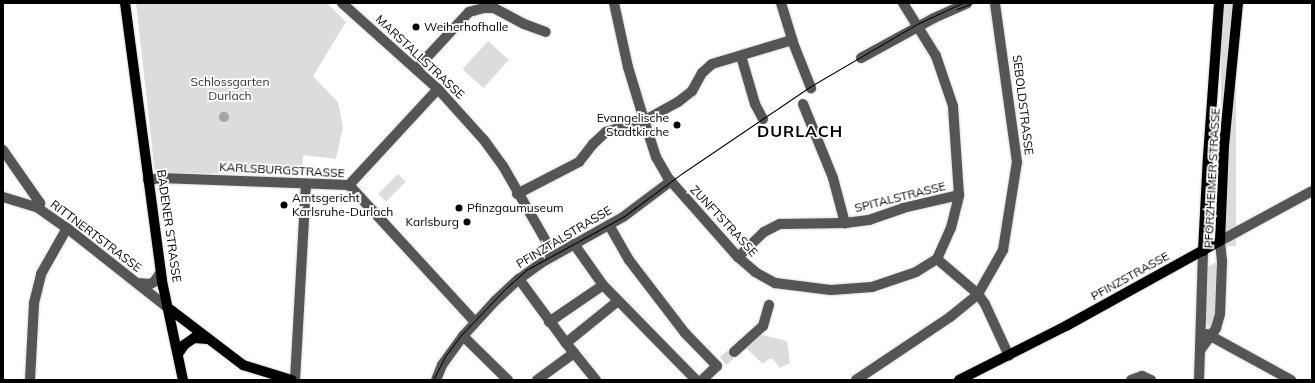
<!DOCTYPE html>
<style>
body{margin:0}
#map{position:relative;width:1315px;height:383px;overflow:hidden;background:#fff;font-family:Mulish,sans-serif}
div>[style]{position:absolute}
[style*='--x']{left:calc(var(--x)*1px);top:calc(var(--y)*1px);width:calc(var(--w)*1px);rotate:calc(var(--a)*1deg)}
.green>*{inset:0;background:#dcdcdc;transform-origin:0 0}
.water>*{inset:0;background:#a3a3a3}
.round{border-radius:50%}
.minor-tunnel>*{height:10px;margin-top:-5px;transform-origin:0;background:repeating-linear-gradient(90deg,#d9d9d9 0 10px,transparent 0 15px)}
.roads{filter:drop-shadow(0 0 1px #dbdbdb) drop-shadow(0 0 1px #dbdbdb)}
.minor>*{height:10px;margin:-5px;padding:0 5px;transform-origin:5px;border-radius:5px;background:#555}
.major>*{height:10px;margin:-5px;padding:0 5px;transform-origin:5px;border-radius:5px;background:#000}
.tram>*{height:1px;margin:-0.5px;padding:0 0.5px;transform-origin:0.5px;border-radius:0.5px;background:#000}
.dots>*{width:11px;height:11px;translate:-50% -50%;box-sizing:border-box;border:2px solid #fff;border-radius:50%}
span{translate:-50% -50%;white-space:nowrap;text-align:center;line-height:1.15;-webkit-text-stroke:3.5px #fff;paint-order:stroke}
.poi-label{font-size:12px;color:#000}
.left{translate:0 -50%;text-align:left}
.right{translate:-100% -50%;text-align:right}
.street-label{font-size:12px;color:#000}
.park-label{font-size:12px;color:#333}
.district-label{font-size:16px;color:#000;font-weight:700;letter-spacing:1px}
.frame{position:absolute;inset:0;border:4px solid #000;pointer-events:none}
</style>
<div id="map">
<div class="green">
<div style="clip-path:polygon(136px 3px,327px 3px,346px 22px,313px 76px,338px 102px,343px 127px,336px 159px,303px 155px,302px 174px,155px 173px)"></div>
<div style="left:1221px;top:3px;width:15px;height:243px"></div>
<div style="left:488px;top:41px;width:28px;height:38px;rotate:42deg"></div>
<div style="left:398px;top:174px;width:11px;height:28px;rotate:45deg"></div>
<div style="clip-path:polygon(1216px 262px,1217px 318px,1211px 327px,1208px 326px,1206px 321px,1207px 267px)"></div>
<div style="clip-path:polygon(758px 334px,787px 341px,790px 363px,780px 368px,773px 359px,769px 359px,763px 364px,745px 347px)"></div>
</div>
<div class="water">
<div class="round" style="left:219px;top:112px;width:10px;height:10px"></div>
</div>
<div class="minor-tunnel">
<div style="--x:723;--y:361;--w:14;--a:-39"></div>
</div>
<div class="roads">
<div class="minor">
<div style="--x:342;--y:3;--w:129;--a:41.9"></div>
<div style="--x:438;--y:89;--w:69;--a:48"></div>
<div style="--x:484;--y:140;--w:32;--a:54"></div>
<div style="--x:503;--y:166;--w:103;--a:60.2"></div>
<div style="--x:614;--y:3;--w:66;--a:77.7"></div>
<div style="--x:628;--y:67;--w:55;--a:73.2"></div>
<div style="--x:644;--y:120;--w:39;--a:72"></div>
<div style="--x:656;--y:157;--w:24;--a:60"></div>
<div style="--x:668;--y:178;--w:106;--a:48.5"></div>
<div style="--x:738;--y:257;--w:23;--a:41"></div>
<div style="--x:755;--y:272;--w:23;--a:29"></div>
<div style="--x:775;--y:283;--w:56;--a:7.1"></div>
<div style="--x:831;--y:290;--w:41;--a:-4.2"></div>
<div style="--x:872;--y:287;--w:46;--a:-18.8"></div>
<div style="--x:916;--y:272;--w:25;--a:-32"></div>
<div style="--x:937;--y:259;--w:34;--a:-66"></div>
<div style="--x:951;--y:228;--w:34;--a:-76"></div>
<div style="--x:959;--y:195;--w:89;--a:-93.9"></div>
<div style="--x:953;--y:106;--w:53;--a:-108.8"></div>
<div style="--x:936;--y:56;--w:62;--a:-121.9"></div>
<div style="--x:781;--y:3;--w:39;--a:73"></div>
<div style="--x:792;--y:40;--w:52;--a:68.4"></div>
<div style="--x:741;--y:56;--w:50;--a:73.7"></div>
<div style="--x:755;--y:104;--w:17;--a:62"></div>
<div style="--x:861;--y:58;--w:83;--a:-28.7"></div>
<div style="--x:934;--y:18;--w:36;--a:-24"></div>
<div style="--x:416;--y:69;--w:78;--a:-47.1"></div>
<div style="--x:469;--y:12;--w:7;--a:-16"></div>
<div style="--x:476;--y:10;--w:8;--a:-14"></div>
<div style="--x:484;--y:8;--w:10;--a:0"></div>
<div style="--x:494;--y:8;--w:34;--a:28"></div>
<div style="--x:524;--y:24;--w:23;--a:20"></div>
<div style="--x:803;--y:104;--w:80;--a:67.9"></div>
<div style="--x:833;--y:178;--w:47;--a:75.1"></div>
<div style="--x:3;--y:150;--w:65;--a:55.1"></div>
<div style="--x:40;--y:203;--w:5;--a:112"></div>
<div style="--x:148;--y:180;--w:13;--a:-9"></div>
<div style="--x:161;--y:178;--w:188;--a:2.1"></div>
<div style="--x:349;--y:185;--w:186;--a:47.4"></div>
<div style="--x:349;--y:185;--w:131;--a:-47.2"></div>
<div style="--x:517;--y:194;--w:70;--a:-27.3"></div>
<div style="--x:579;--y:162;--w:23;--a:-52"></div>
<div style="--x:593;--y:144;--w:18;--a:-43"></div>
<div style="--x:606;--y:132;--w:43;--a:-17.6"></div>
<div style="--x:647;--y:119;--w:35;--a:-29"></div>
<div style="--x:678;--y:102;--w:18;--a:-38"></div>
<div style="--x:692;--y:91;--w:21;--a:-61"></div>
<div style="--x:702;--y:73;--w:13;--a:-42"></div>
<div style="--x:712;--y:64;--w:84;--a:-16.7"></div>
<div style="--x:3;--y:197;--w:37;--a:17"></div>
<div style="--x:38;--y:208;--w:35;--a:35"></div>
<div style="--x:67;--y:228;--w:127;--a:38.3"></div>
<div style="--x:609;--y:225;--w:40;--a:60.3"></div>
<div style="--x:629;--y:260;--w:92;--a:52.5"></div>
<div style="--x:685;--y:333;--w:46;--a:45.9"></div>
<div style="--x:717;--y:366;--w:21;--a:137"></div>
<div style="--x:574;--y:244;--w:50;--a:54.7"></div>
<div style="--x:603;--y:285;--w:133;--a:45.6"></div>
<div style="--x:738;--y:257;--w:36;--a:-44"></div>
<div style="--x:764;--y:232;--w:18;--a:-27"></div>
<div style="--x:780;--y:224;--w:65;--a:-0.9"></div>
<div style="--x:845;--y:223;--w:24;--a:-7"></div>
<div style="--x:869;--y:220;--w:36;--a:-19"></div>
<div style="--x:903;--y:208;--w:57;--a:-13.1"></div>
<div style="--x:937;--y:259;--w:54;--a:40.5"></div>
<div style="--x:978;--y:294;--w:12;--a:55"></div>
<div style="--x:985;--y:304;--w:57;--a:65.2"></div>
<div style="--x:519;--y:279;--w:79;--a:53.7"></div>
<div style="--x:566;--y:343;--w:48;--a:51"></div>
<div style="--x:137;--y:283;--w:13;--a:4"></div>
<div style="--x:150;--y:284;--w:4;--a:-27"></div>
<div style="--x:154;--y:282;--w:12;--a:-55"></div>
<div style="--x:549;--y:322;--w:65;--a:-34.4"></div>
<div style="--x:1207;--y:334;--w:96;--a:28.7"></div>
<div style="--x:463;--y:336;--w:63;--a:44.4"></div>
<div style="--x:566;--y:343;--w:67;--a:-38.9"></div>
<div style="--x:1201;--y:349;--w:26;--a:-54"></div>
<div style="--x:1216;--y:328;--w:15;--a:-74"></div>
<div style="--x:1220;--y:314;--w:53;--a:-87.8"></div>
<div style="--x:1222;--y:261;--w:20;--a:-96"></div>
<div style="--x:1220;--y:241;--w:105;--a:-28.5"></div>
<div style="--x:734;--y:352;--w:39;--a:-42"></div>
<div style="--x:763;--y:326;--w:22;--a:-74"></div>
<div style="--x:30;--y:380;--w:77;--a:-87"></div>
<div style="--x:34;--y:303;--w:30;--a:-76"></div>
<div style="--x:41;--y:274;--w:53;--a:-60.5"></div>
<div style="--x:295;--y:380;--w:195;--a:-86.8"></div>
<div style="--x:436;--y:380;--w:16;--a:-68"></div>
<div style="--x:442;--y:365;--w:36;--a:-54"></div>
<div style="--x:463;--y:336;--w:47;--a:-47.6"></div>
<div style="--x:495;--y:301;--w:33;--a:-43"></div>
<div style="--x:519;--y:279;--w:27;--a:-36"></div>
<div style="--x:541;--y:263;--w:94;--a:-29.3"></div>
<div style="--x:623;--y:217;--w:60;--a:-36.9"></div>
<div style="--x:537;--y:380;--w:46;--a:-36.1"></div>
<div style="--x:856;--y:380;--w:113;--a:-33.8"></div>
<div style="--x:950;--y:317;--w:36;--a:-39"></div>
<div style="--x:978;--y:294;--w:51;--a:-60.4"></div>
<div style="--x:1003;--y:250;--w:89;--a:-81"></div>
<div style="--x:1017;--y:162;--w:161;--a:-97.9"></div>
<div style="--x:1131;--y:380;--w:12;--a:-20"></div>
<div style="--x:1142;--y:376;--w:10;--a:24"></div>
<div style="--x:1199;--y:380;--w:129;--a:-88.2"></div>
</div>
<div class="major">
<div style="--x:125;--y:3;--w:286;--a:82.4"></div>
<div style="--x:163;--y:286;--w:96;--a:78"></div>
<div style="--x:1203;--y:251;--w:94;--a:-87"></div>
<div style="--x:1208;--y:157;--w:154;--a:-85.9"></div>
<div style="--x:167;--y:307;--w:96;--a:37.3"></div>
<div style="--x:243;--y:365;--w:51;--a:17"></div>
<div style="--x:178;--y:354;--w:11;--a:-56"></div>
<div style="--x:184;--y:345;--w:12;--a:-35"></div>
<div style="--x:194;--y:338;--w:14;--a:4"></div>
<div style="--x:959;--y:380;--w:120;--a:-26.8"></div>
<div style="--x:1066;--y:326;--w:176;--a:-28.9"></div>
<div style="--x:1220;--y:241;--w:95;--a:-87.6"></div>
<div style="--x:1224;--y:146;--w:144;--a:-84.4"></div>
</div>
</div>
<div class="tram">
<div style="--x:957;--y:9;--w:17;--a:-21"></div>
<div style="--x:433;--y:380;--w:28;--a:-63"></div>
<div style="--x:446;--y:355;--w:25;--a:-53"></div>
<div style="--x:461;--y:335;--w:64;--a:-46.3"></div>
<div style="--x:505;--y:289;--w:28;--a:-42"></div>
<div style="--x:526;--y:270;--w:111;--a:-28.7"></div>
<div style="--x:623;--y:217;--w:72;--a:-36.6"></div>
<div style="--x:681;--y:174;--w:157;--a:-34.1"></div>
<div style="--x:811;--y:86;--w:123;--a:-30.3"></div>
<div style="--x:917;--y:24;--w:50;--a:-25"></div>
</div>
<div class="dots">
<div style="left:416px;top:27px;background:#000"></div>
<div style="left:677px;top:125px;background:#000"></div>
<div style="left:284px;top:205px;background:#000"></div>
<div style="left:459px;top:208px;background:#000"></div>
<div style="left:467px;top:222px;background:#000"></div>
</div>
<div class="poi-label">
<span class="left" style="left:424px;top:27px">Weiherhofhalle</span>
<span class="right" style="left:669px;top:125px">Evangelische<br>Stadtkirche</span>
<span class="left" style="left:292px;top:205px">Amtsgericht<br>Karlsruhe-Durlach</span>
<span class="left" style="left:467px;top:208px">Pfinzgaumuseum</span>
<span class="right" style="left:459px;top:222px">Karlsburg</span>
</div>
<div class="street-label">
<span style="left:420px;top:57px;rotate:43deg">MARSTALLSTRASSE</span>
<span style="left:1023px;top:105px;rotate:83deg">SEBOLDSTRASSE</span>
<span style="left:282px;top:170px;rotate:3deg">KARLSBURGSTRASSE</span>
<span style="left:1212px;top:178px;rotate:-87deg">PFORZHEIMER STRASSE</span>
<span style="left:900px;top:197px;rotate:-14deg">SPITALSTRASSE</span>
<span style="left:724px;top:221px;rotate:47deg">ZUNFTSTRASSE</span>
<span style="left:169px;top:226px;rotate:82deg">BADENER STRASSE</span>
<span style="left:96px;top:236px;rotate:37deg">RITTNERTSTRASSE</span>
<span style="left:564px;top:237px;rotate:-31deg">PFINZTALSTRASSE</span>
<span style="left:1130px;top:276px;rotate:-29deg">PFINZSTRASSE</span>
</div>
<div class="park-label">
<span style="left:230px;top:89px">Schlossgarten<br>Durlach</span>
</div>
<div class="district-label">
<span style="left:800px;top:131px">DURLACH</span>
</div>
<div class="frame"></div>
</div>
